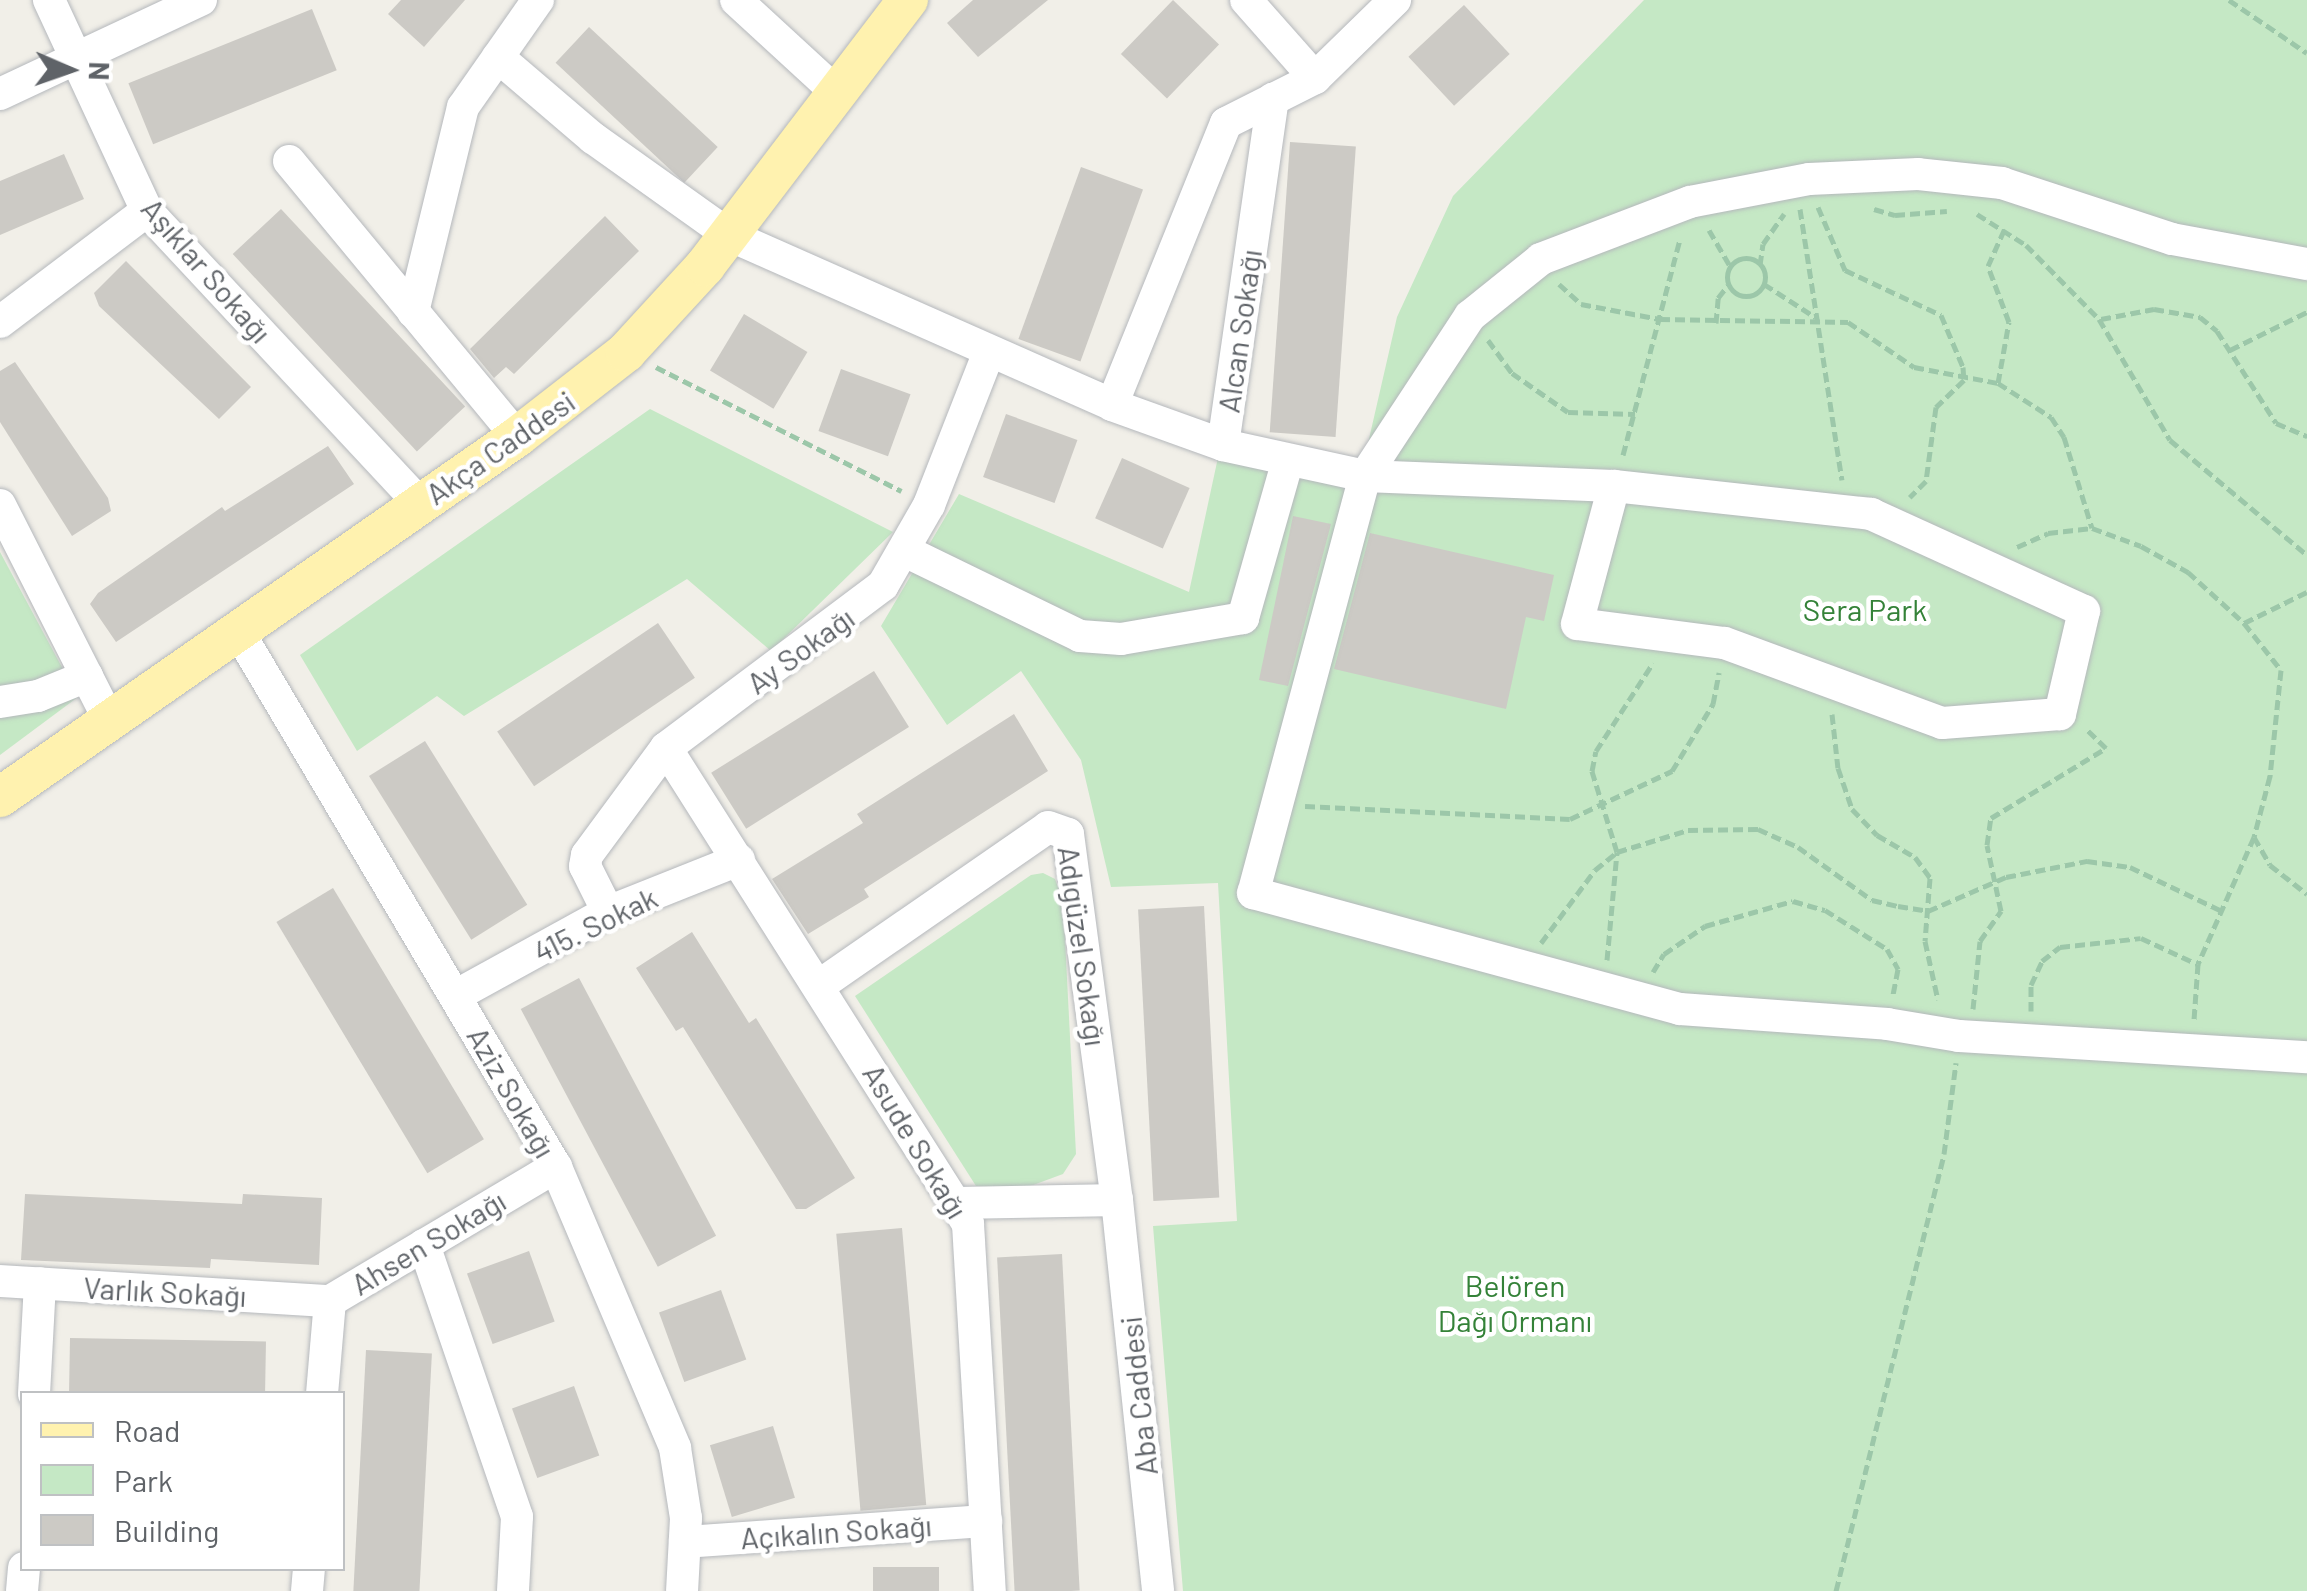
<!DOCTYPE html>
<meta charset="utf-8">
<style>
body{margin:0}
#map{position:relative;width:2307px;height:1591px;overflow:hidden;background:#f1efe8;font-family:Barlow,sans-serif}
div>[style]{position:absolute}
[style*='--x']{left:calc(var(--x)*1px);top:calc(var(--y)*1px);width:calc(var(--w)*1px);rotate:calc(var(--a)*1deg)}
.green>*{inset:0;background:#c5e8c5}
.building>*{inset:0;background:#cccac5;transform-origin:0 0}
.path>*{height:5px;margin-top:-2.5px;transform-origin:0;background:repeating-linear-gradient(90deg,#9cc7a9 0 10px,transparent 0 15px)}
.path>.ring{margin:-2.5px;padding:0;box-sizing:content-box;background:none;border:5px solid #9cc7a9;border-radius:50%}
.roads{filter:drop-shadow(0 0 2px #b5b8bc) drop-shadow(0 0 2px #b5b8bc)}
.minor>*{height:32px;margin:-16px;padding:0 16px;transform-origin:16px;border-radius:16px;background:#fff}
.major>*{height:40px;margin:-20px;padding:0 20px;transform-origin:20px;border-radius:20px;background:#fff2af}
span{translate:-50% -50%;white-space:nowrap;text-align:center;line-height:1.15;-webkit-text-stroke:9px #fff;paint-order:stroke}
.street-label{font-size:30px;color:#5f6368}
.park-label{font-size:30px;color:#348238}
.legend{position:absolute;left:20px;top:1391px;width:325px;height:180px;box-sizing:border-box;background:#fff;border:2px solid #bfc1c3;margin:0;padding:12px 18px;list-style:none;font-size:30px;color:#5f6368}
.legend li{display:flex;align-items:center;gap:20px;height:50px}
.legend b{width:50px;border:2px solid #bfc1c3}
.north{position:absolute;left:20px;top:20px;width:100px;height:100px;-webkit-text-stroke:8px #fff;paint-order:stroke;rotate:92deg;font-size:28px;font-weight:700;line-height:40px;text-align:center;color:#5f6368}
.north::after{content:'';display:block;margin:auto;width:35px;height:45px;background:#5f6368;clip-path:polygon(50% 0,100% 100%,50% 72%,0 100%)}
</style>
<div id="map">
<div class="green">
<div style="clip-path:polygon(1644px 0,2307px 0,2307px 1591px,1183px 1591px,1153px 1226px,1237px 1221px,1218px 883px,1111px 887px,1081px 760px,1021px 671px,947px 725px,881px 626px,959px 494px,1189px 592px,1222px 439px,1363px 465px,1397px 317px,1453px 196px)"></div>
<div style="clip-path:polygon(650px 409px,893px 532px,771px 651px,687px 579px,464px 716px,437px 696px,357px 751px,300px 655px)"></div>
<div style="clip-path:polygon(0 552px,78px 697px,0 755px)"></div>
<div style="clip-path:polygon(1043px 873px,1055px 879px,1063px 900px,1076px 1154px,1063px 1174px,1017px 1191px,976px 1186px,855px 996px,1031px 875px)"></div>
</div>
<div class="building">
<div style="clip-path:polygon(401px 0,465px 0,424px 47px,388px 14px)"></div>
<div style="clip-path:polygon(973px 0,1048px 0,978px 57px,947px 23px)"></div>
<div style="left:1173px;top:0;width:64px;height:75px;rotate:44deg"></div>
<div style="left:1464px;top:5px;width:67px;height:76px;rotate:47deg"></div>
<div style="left:312px;top:9px;width:66px;height:198px;rotate:68deg"></div>
<div style="left:589px;top:27px;width:176px;height:49px;rotate:43deg"></div>
<div style="left:1290px;top:142px;width:66px;height:291px;rotate:4deg"></div>
<div style="clip-path:polygon(64px 154px,84px 199px,0 235px,0 181px)"></div>
<div style="left:1081px;top:167px;width:66px;height:183px;rotate:20deg"></div>
<div style="left:281px;top:209px;width:270px;height:66px;rotate:47deg"></div>
<div style="clip-path:polygon(605px 216px,639px 251px,514px 374px,506px 367px,494px 378px,470px 349px)"></div>
<div style="clip-path:polygon(126px 261px,251px 387px,219px 419px,99px 306px,94px 293px)"></div>
<div style="left:744px;top:314px;width:74px;height:66px;rotate:31deg"></div>
<div style="clip-path:polygon(15px 362px,108px 498px,111px 511px,72px 536px,0 422px,0 371px)"></div>
<div style="left:841px;top:369px;width:74px;height:66px;rotate:20deg"></div>
<div style="left:1006px;top:414px;width:76px;height:67px;rotate:20deg"></div>
<div style="clip-path:polygon(328px 446px,354px 484px,116px 642px,90px 604px,98px 593px,222px 507px,225px 511px)"></div>
<div style="left:1122px;top:458px;width:74px;height:66px;rotate:24deg"></div>
<div style="clip-path:polygon(1293px 516px,1331px 524px,1288px 686px,1259px 680px)"></div>
<div style="clip-path:polygon(1370px 533px,1554px 575px,1544px 621px,1526px 617px,1506px 709px,1334px 669px)"></div>
<div style="left:658px;top:623px;width:66px;height:194px;rotate:56deg"></div>
<div style="left:874px;top:671px;width:66px;height:192px;rotate:58deg"></div>
<div style="clip-path:polygon(1014px 714px,1048px 771px,864px 889px,869px 897px,808px 934px,772px 879px,863px 823px,857px 814px)"></div>
<div style="left:425px;top:741px;width:193px;height:66px;rotate:58deg"></div>
<div style="left:333px;top:888px;width:293px;height:66px;rotate:59deg"></div>
<div style="left:1204px;top:906px;width:292px;height:66px;rotate:87deg"></div>
<div style="clip-path:polygon(692px 932px,749px 1023px,756px 1018px,855px 1178px,806px 1209px,796px 1209px,683px 1027px,676px 1031px,636px 968px)"></div>
<div style="left:579px;top:978px;width:292px;height:66px;rotate:62deg"></div>
<div style="clip-path:polygon(25px 1194px,242px 1204px,243px 1194px,322px 1198px,319px 1265px,211px 1259px,210px 1268px,21px 1260px)"></div>
<div style="left:902px;top:1228px;width:278px;height:66px;rotate:85deg"></div>
<div style="left:529px;top:1251px;width:75px;height:66px;rotate:70deg"></div>
<div style="left:1062px;top:1254px;width:337px;height:65px;rotate:87deg"></div>
<div style="left:721px;top:1290px;width:74px;height:66px;rotate:70deg"></div>
<div style="left:70px;top:1338px;width:196px;height:56px;rotate:1deg"></div>
<div style="left:366px;top:1350px;width:66px;height:242px;rotate:3deg"></div>
<div style="left:574px;top:1386px;width:74px;height:66px;rotate:70deg"></div>
<div style="left:773px;top:1426px;width:75px;height:66px;rotate:73deg"></div>
<div style="left:873px;top:1567px;width:66px;height:24px"></div>
</div>
<div class="path">
<div style="--x:2229;--y:0;--w:94;--a:34.2"></div>
<div style="--x:1818;--y:207;--w:69;--a:66.8"></div>
<div style="--x:1845;--y:270;--w:106;--a:25.1"></div>
<div style="--x:1941;--y:315;--w:56;--a:67.1"></div>
<div style="--x:1963;--y:367;--w:13;--a:86"></div>
<div style="--x:1964;--y:380;--w:39;--a:136"></div>
<div style="--x:1936;--y:407;--w:75;--a:97.7"></div>
<div style="--x:1926;--y:481;--w:23;--a:135"></div>
<div style="--x:1800;--y:209;--w:274;--a:81.2"></div>
<div style="--x:1874;--y:209;--w:22;--a:16"></div>
<div style="--x:1895;--y:215;--w:52;--a:-4.4"></div>
<div style="--x:1977;--y:214;--w:58;--a:32.3"></div>
<div style="--x:2026;--y:245;--w:104;--a:45.4"></div>
<div style="--x:2099;--y:319;--w:140;--a:59.6"></div>
<div style="--x:2170;--y:440;--w:179;--a:40"></div>
<div style="--x:1709;--y:230;--w:42;--a:59.7"></div>
<div class="ring" style="left:1727px;top:258px;width:33px;height:33px"></div>
<div style="--x:1760;--y:265;--w:21;--a:-82"></div>
<div style="--x:1763;--y:244;--w:37;--a:-55"></div>
<div style="--x:1559;--y:284;--w:30;--a:42"></div>
<div style="--x:1581;--y:304;--w:80;--a:10.8"></div>
<div style="--x:1660;--y:319;--w:188;--a:0.9"></div>
<div style="--x:1848;--y:322;--w:80;--a:34.3"></div>
<div style="--x:1914;--y:367;--w:86;--a:10.8"></div>
<div style="--x:1998;--y:383;--w:63;--a:32.7"></div>
<div style="--x:2051;--y:417;--w:24;--a:57"></div>
<div style="--x:2064;--y:437;--w:95;--a:72.9"></div>
<div style="--x:1764;--y:284;--w:61;--a:32.9"></div>
<div style="--x:2101;--y:319;--w:54;--a:-10.7"></div>
<div style="--x:2154;--y:309;--w:47;--a:9.9"></div>
<div style="--x:2200;--y:317;--w:22;--a:39"></div>
<div style="--x:2217;--y:331;--w:109;--a:57.3"></div>
<div style="--x:2276;--y:423;--w:34;--a:23"></div>
<div style="--x:1716;--y:323;--w:25;--a:-85"></div>
<div style="--x:1718;--y:298;--w:16;--a:-52"></div>
<div style="--x:1488;--y:340;--w:41;--a:54"></div>
<div style="--x:1512;--y:373;--w:68;--a:34.9"></div>
<div style="--x:1568;--y:412;--w:67;--a:1.7"></div>
<div style="--x:2230;--y:350;--w:86;--a:-26.3"></div>
<div style="--x:656;--y:367;--w:275;--a:26.8"></div>
<div style="--x:1998;--y:383;--w:62;--a:-79.8"></div>
<div style="--x:2009;--y:322;--w:60;--a:-110.6"></div>
<div style="--x:1988;--y:266;--w:42;--a:-65.9"></div>
<div style="--x:1623;--y:455;--w:223;--a:-75.2"></div>
<div style="--x:2017;--y:547;--w:34;--a:-24"></div>
<div style="--x:2048;--y:533;--w:44;--a:-6.5"></div>
<div style="--x:2092;--y:528;--w:52;--a:20.2"></div>
<div style="--x:2141;--y:546;--w:54;--a:29"></div>
<div style="--x:2188;--y:572;--w:76;--a:42.3"></div>
<div style="--x:2244;--y:623;--w:60;--a:51.8"></div>
<div style="--x:2281;--y:670;--w:107;--a:95.9"></div>
<div style="--x:2270;--y:776;--w:63;--a:104.7"></div>
<div style="--x:2254;--y:837;--w:139;--a:113.8"></div>
<div style="--x:2198;--y:964;--w:56;--a:94.1"></div>
<div style="--x:2244;--y:623;--w:70;--a:-26.2"></div>
<div style="--x:1832;--y:714;--w:54;--a:83.7"></div>
<div style="--x:1838;--y:768;--w:43;--a:71.1"></div>
<div style="--x:1852;--y:809;--w:36;--a:46"></div>
<div style="--x:1877;--y:835;--w:44;--a:30.1"></div>
<div style="--x:1915;--y:857;--w:26;--a:54"></div>
<div style="--x:1930;--y:878;--w:63;--a:94.5"></div>
<div style="--x:1925;--y:941;--w:60;--a:77.6"></div>
<div style="--x:1305;--y:806;--w:265;--a:2.8"></div>
<div style="--x:1570;--y:819;--w:113;--a:-25.2"></div>
<div style="--x:1672;--y:771;--w:79;--a:-58.5"></div>
<div style="--x:1713;--y:704;--w:32;--a:-79"></div>
<div style="--x:2254;--y:837;--w:32;--a:60"></div>
<div style="--x:2270;--y:865;--w:47;--a:38.1"></div>
<div style="--x:1541;--y:943;--w:91;--a:-53.5"></div>
<div style="--x:1595;--y:870;--w:28;--a:-39"></div>
<div style="--x:1617;--y:852;--w:74;--a:-17.2"></div>
<div style="--x:1688;--y:830;--w:70;--a:-0.8"></div>
<div style="--x:1758;--y:829;--w:44;--a:24.2"></div>
<div style="--x:1798;--y:847;--w:91;--a:35.6"></div>
<div style="--x:1872;--y:900;--w:27;--a:13"></div>
<div style="--x:1898;--y:906;--w:30;--a:9"></div>
<div style="--x:1928;--y:911;--w:85;--a:-23.6"></div>
<div style="--x:2006;--y:877;--w:83;--a:-11.2"></div>
<div style="--x:2087;--y:861;--w:43;--a:7.9"></div>
<div style="--x:2130;--y:867;--w:102;--a:25.6"></div>
<div style="--x:1607;--y:960;--w:108;--a:-84.7"></div>
<div style="--x:1617;--y:852;--w:85;--a:-107.2"></div>
<div style="--x:1592;--y:771;--w:20;--a:-79"></div>
<div style="--x:1596;--y:751;--w:105;--a:-57.1"></div>
<div style="--x:1653;--y:972;--w:21;--a:-59"></div>
<div style="--x:1664;--y:954;--w:50;--a:-34.3"></div>
<div style="--x:1705;--y:926;--w:91;--a:-15.9"></div>
<div style="--x:1793;--y:901;--w:33;--a:16"></div>
<div style="--x:1825;--y:910;--w:73;--a:32.2"></div>
<div style="--x:1887;--y:949;--w:23;--a:61"></div>
<div style="--x:1898;--y:969;--w:26;--a:101"></div>
<div style="--x:1973;--y:1009;--w:68;--a:-84.1"></div>
<div style="--x:1980;--y:941;--w:37;--a:-55"></div>
<div style="--x:2001;--y:911;--w:67;--a:-102"></div>
<div style="--x:1987;--y:845;--w:27;--a:-82"></div>
<div style="--x:1991;--y:818;--w:135;--a:-31.3"></div>
<div style="--x:2106;--y:748;--w:28;--a:-136"></div>
<div style="--x:2031;--y:1011;--w:26;--a:-90"></div>
<div style="--x:2031;--y:985;--w:26;--a:-65"></div>
<div style="--x:2042;--y:961;--w:23;--a:-38"></div>
<div style="--x:2060;--y:947;--w:81;--a:-6.3"></div>
<div style="--x:2141;--y:938;--w:62;--a:24.9"></div>
<div style="--x:1836;--y:1591;--w:450;--a:-76.1"></div>
<div style="--x:1944;--y:1154;--w:92;--a:-82.5"></div>
</div>
<div class="roads">
<div class="minor">
<div style="--x:49;--y:0;--w:233;--a:65.1"></div>
<div style="--x:147;--y:211;--w:400;--a:47"></div>
<div style="--x:736;--y:0;--w:134;--a:42.6"></div>
<div style="--x:1246;--y:0;--w:104;--a:48.5"></div>
<div style="--x:498;--y:57;--w:125;--a:40.5"></div>
<div style="--x:593;--y:138;--w:167;--a:35.5"></div>
<div style="--x:729;--y:235;--w:419;--a:23.9"></div>
<div style="--x:1112;--y:405;--w:118;--a:19.8"></div>
<div style="--x:1223;--y:445;--w:350;--a:-81.8"></div>
<div style="--x:0;--y:94;--w:222;--a:-25.1"></div>
<div style="--x:289;--y:161;--w:358;--a:50.4"></div>
<div style="--x:2307;--y:264;--w:137;--a:-169.5"></div>
<div style="--x:2172;--y:239;--w:179;--a:-161.8"></div>
<div style="--x:2002;--y:183;--w:84;--a:-173.9"></div>
<div style="--x:1918;--y:174;--w:109;--a:177.4"></div>
<div style="--x:1809;--y:179;--w:121;--a:169.1"></div>
<div style="--x:1690;--y:202;--w:160;--a:159.1"></div>
<div style="--x:1541;--y:259;--w:91;--a:141.2"></div>
<div style="--x:1470;--y:316;--w:191;--a:123.3"></div>
<div style="--x:1365;--y:476;--w:432;--a:105"></div>
<div style="--x:1253;--y:893;--w:442;--a:15.2"></div>
<div style="--x:1680;--y:1009;--w:208;--a:4.1"></div>
<div style="--x:1887;--y:1024;--w:73;--a:9.5"></div>
<div style="--x:1959;--y:1036;--w:349;--a:3.5"></div>
<div style="--x:413;--y:312;--w:211;--a:-76.3"></div>
<div style="--x:463;--y:107;--w:131;--a:-55"></div>
<div style="--x:0;--y:322;--w:184;--a:-37.1"></div>
<div style="--x:1112;--y:405;--w:304;--a:-68"></div>
<div style="--x:1226;--y:123;--w:100;--a:-26.8"></div>
<div style="--x:1315;--y:78;--w:112;--a:-44.3"></div>
<div style="--x:1223;--y:445;--w:145;--a:12.3"></div>
<div style="--x:1365;--y:476;--w:249;--a:2.3"></div>
<div style="--x:1614;--y:486;--w:259;--a:6.2"></div>
<div style="--x:1871;--y:514;--w:234;--a:24.5"></div>
<div style="--x:2084;--y:611;--w:106;--a:103.1"></div>
<div style="--x:2060;--y:714;--w:118;--a:175.6"></div>
<div style="--x:1942;--y:723;--w:232;--a:-159.8"></div>
<div style="--x:1724;--y:643;--w:148;--a:-172.6"></div>
<div style="--x:1577;--y:624;--w:143;--a:-75"></div>
<div style="--x:0;--y:505;--w:241;--a:63.1"></div>
<div style="--x:907;--y:552;--w:192;--a:25.9"></div>
<div style="--x:1080;--y:636;--w:41;--a:4.2"></div>
<div style="--x:1121;--y:639;--w:124;--a:-9.8"></div>
<div style="--x:1243;--y:618;--w:164;--a:-74.1"></div>
<div style="--x:238;--y:631;--w:623;--a:59.32"></div>
<div style="--x:556;--y:1167;--w:305;--a:67"></div>
<div style="--x:675;--y:1448;--w:71;--a:81.1"></div>
<div style="--x:686;--y:1518;--w:73;--a:93.1"></div>
<div style="--x:0;--y:702;--w:38;--a:-9"></div>
<div style="--x:38;--y:696;--w:53;--a:-22.2"></div>
<div style="--x:666;--y:748;--w:564;--a:57.61"></div>
<div style="--x:968;--y:1224;--w:368;--a:86.6"></div>
<div style="--x:608;--y:912;--w:51;--a:-116.6"></div>
<div style="--x:585;--y:866;--w:11;--a:-80"></div>
<div style="--x:587;--y:855;--w:133;--a:-53.6"></div>
<div style="--x:666;--y:748;--w:271;--a:-36.9"></div>
<div style="--x:883;--y:585;--w:92;--a:-60.1"></div>
<div style="--x:929;--y:505;--w:164;--a:-68.6"></div>
<div style="--x:820;--y:985;--w:277;--a:-34.7"></div>
<div style="--x:1048;--y:827;--w:21;--a:19"></div>
<div style="--x:1068;--y:834;--w:369;--a:82.4"></div>
<div style="--x:1117;--y:1200;--w:157;--a:178.9"></div>
<div style="--x:455;--y:996;--w:175;--a:-28.8"></div>
<div style="--x:608;--y:912;--w:141;--a:-21.7"></div>
<div style="--x:1117;--y:1200;--w:393;--a:84"></div>
<div style="--x:424;--y:1245;--w:287;--a:71.1"></div>
<div style="--x:517;--y:1517;--w:74;--a:93.1"></div>
<div style="--x:0;--y:1281;--w:331;--a:3.5"></div>
<div style="--x:34;--y:1394;--w:111;--a:-86.9"></div>
<div style="--x:322;--y:1394;--w:93;--a:-85.1"></div>
<div style="--x:330;--y:1301;--w:263;--a:-30.7"></div>
<div style="--x:685;--y:1542;--w:302;--a:-4"></div>
<div style="--x:22;--y:1591;--w:23;--a:-85"></div>
<div style="--x:307;--y:1591;--w:23;--a:-85"></div>
</div>
<div class="major">
<div style="--x:0;--y:797;--w:630;--a:-34.85"></div>
<div style="--x:517;--y:437;--w:138;--a:-37.9"></div>
<div style="--x:626;--y:352;--w:117;--a:-47.4"></div>
<div style="--x:705;--y:266;--w:335;--a:-52.7"></div>
</div>
</div>
<div class="street-label">
<span style="left:207px;top:270px;rotate:49deg">Aşıklar Sokağı</span>
<span style="left:1239px;top:331px;rotate:-82deg">Alcan Sokağı</span>
<span style="left:500px;top:447px;rotate:-35deg">Akça Caddesi</span>
<span style="left:800px;top:650px;rotate:-36deg">Ay Sokağı</span>
<span style="left:595px;top:924px;rotate:-26deg">415. Sokak</span>
<span style="left:1083px;top:946px;rotate:82deg">Adıgüzel Sokağı</span>
<span style="left:512px;top:1092px;rotate:60deg">Aziz Sokağı</span>
<span style="left:916px;top:1141px;rotate:59deg">Asude Sokağı</span>
<span style="left:428px;top:1242px;rotate:-31deg">Ahsen Sokağı</span>
<span style="left:165px;top:1291px;rotate:3deg">Varlık Sokağı</span>
<span style="left:1138px;top:1396px;rotate:-96deg">Aba Caddesi</span>
<span style="left:836px;top:1531px;rotate:-4deg">Açıkalın Sokağı</span>
</div>
<div class="park-label">
<span style="left:1865px;top:609px">Sera Park</span>
<span style="left:1515px;top:1302px">Belören<br>Dağı Ormanı</span>
</div>
<ul class="legend">
<li><b style="height:12px;background:#fff2af"></b>Road</li>
<li><b style="height:28px;background:#c5e8c5"></b>Park</li>
<li><b style="height:28px;background:#cccac5"></b>Building</li>
</ul>
<div class="north">N</div>
</div>
